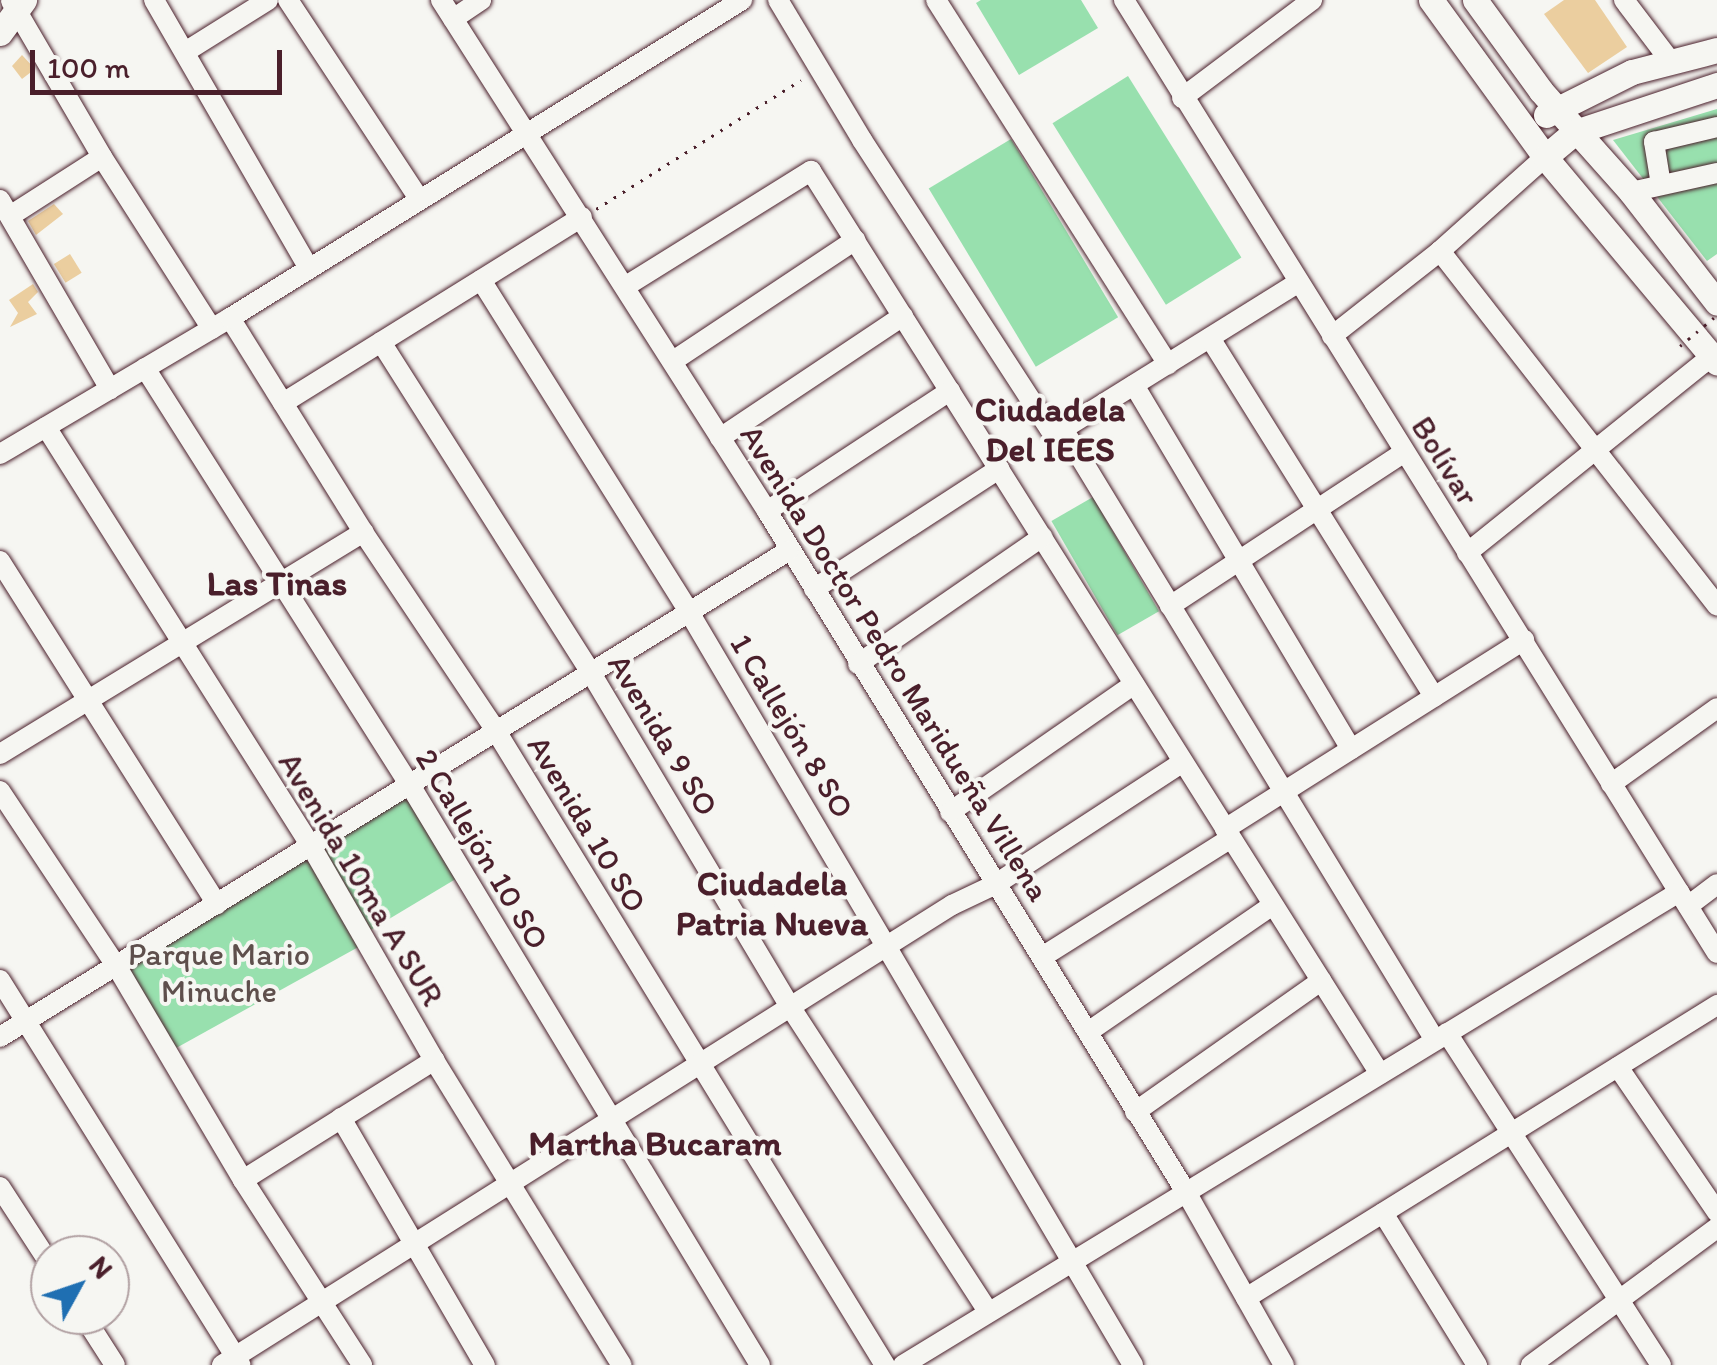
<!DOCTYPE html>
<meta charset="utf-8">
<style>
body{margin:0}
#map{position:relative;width:1717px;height:1365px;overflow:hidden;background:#f6f6f2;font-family:Itim,sans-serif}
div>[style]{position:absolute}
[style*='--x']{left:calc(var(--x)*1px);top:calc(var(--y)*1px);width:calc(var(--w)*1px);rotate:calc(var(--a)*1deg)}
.green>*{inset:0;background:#98e0ae;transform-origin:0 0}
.building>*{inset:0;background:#ebce9f;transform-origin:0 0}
.path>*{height:2.5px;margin-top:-1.25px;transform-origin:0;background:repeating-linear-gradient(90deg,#4a1f2b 0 2.5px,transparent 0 10.5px)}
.roads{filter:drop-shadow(0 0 2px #4a1f2b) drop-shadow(0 0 2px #4a1f2b)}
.minor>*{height:20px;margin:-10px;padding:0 10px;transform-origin:10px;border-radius:10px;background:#f6f6f2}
.major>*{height:25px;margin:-12.5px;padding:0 12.5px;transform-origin:12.5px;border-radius:12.5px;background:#f6f6f2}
.path-bridge>*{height:2.5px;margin-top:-1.25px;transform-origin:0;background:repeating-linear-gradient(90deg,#4a1f2b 0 2.5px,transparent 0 10.5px)}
span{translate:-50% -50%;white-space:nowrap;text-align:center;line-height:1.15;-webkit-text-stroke:8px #f6f6f2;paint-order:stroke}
.street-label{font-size:32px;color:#4a1f2b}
.park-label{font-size:32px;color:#5e4f4c}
.neighbourhood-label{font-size:35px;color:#4a1f2b;font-weight:700}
.north{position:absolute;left:30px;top:1235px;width:100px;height:100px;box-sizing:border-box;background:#f6f6f2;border:2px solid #b1a0a2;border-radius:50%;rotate:50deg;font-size:28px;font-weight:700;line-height:40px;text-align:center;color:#4a1f2b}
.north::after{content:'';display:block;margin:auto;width:35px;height:45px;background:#1f6fb2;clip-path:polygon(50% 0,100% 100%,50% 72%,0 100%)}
.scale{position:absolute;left:30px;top:50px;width:252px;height:45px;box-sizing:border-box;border:5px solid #4a1f2b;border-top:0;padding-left:12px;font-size:30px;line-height:35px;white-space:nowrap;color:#4a1f2b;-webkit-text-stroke:8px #f6f6f2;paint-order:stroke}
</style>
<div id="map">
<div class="green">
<div style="clip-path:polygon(981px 0,1081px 0,1098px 28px,1019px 75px,976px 3px)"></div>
<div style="left:1128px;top:76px;width:214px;height:89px;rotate:58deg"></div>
<div style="clip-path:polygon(1717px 109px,1717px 254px,1707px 261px,1613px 140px)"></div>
<div style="left:1011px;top:139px;width:208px;height:96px;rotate:59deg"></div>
<div style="left:1093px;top:497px;width:132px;height:48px;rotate:60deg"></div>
<div style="left:407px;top:795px;width:97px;height:104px;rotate:59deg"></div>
<div style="left:308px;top:856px;width:104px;height:214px;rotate:61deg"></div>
</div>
<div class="building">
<div style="clip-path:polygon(1564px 0,1595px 0,1627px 47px,1588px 73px,1544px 14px)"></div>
<div style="clip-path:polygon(22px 55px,35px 69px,22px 79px,12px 66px)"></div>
<div style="clip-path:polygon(54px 204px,63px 214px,36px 235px,28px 221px)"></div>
<div style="left:70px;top:254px;width:22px;height:19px;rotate:58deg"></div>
<div style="clip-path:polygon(33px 284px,38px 292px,28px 302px,37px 314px,10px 327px,18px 313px,9px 300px)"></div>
</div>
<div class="path">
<div style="--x:596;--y:209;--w:242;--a:-32.2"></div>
</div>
<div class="roads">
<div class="minor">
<div style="--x:154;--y:0;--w:310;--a:60"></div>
<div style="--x:288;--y:0;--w:238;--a:56.6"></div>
<div style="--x:441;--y:0;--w:606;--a:57.46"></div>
<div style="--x:767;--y:511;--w:800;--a:58.4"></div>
<div style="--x:1186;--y:1192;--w:199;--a:60.5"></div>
<div style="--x:778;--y:0;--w:163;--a:59"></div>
<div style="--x:862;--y:140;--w:345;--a:57"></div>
<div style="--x:1050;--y:429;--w:13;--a:0"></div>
<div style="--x:1063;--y:429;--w:277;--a:-31.9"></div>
<div style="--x:936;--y:0;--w:432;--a:57.5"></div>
<div style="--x:1124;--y:0;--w:1122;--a:58.11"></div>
<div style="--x:1624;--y:0;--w:78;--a:52.8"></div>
<div style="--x:11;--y:1;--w:181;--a:59.7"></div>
<div style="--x:102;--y:157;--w:204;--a:57.4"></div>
<div style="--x:453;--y:19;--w:34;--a:-34"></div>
<div style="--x:185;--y:52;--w:98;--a:-32.1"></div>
<div style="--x:1182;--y:98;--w:163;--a:-37"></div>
<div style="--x:1661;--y:185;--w:44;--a:-99.2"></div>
<div style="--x:1654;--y:142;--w:65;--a:-13.4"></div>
<div style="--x:1631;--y:192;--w:88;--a:-12.5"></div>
<div style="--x:0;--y:200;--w:219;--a:59.8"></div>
<div style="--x:10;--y:216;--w:109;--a:-32.7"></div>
<div style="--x:1440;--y:251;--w:450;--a:52"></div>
<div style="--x:481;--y:280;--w:392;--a:57.9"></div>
<div style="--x:689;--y:612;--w:874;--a:59.47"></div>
<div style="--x:626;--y:286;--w:218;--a:-31.9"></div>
<div style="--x:811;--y:171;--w:1067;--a:57.78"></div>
<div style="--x:230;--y:318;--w:252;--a:58.1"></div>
<div style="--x:363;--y:532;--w:239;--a:56.2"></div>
<div style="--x:496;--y:731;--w:744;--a:58.47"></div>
<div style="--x:1332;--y:336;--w:137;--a:-38.2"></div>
<div style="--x:1440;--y:251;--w:141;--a:-41.8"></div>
<div style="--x:1210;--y:338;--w:423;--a:58"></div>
<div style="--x:381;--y:342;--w:392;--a:57.6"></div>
<div style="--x:591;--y:673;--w:390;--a:59.2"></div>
<div style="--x:791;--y:1008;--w:361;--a:57"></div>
<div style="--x:673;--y:361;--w:219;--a:-33.6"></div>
<div style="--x:145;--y:368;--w:494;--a:57.6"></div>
<div style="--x:410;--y:785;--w:677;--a:58.89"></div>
<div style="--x:1134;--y:385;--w:424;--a:59.2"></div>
<div style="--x:283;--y:403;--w:352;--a:-31.9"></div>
<div style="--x:46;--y:427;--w:496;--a:57.7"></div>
<div style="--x:311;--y:846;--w:247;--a:60.1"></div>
<div style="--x:434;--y:1060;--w:358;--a:58.4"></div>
<div style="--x:1063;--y:429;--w:715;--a:58.67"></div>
<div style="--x:720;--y:438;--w:220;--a:-33.7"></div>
<div style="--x:0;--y:454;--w:267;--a:-30.6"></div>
<div style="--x:230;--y:318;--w:603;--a:-31.84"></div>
<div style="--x:767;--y:511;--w:219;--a:-33.3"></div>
<div style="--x:1467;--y:553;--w:314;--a:-38.8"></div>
<div style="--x:0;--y:561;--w:406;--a:57.7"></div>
<div style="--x:814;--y:589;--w:221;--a:-33"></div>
<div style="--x:1170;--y:606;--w:280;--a:-33.3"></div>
<div style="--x:858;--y:664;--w:224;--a:-34.6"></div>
<div style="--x:0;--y:754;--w:426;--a:-31.4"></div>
<div style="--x:1611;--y:784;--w:130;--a:-35.6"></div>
<div style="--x:0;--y:791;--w:211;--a:56.4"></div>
<div style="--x:117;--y:967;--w:247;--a:59.4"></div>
<div style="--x:243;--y:1180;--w:220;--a:57.2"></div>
<div style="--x:950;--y:812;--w:224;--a:-34.8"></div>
<div style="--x:1225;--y:829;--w:354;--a:-32.3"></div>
<div style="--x:1688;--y:906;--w:36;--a:-37"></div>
<div style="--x:1042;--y:957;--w:223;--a:-32.2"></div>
<div style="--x:0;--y:980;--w:454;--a:58"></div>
<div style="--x:1088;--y:1032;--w:224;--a:-34.5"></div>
<div style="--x:1447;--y:1033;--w:395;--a:57.2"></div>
<div style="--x:0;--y:1037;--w:926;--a:-31.66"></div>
<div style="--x:1618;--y:1067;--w:176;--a:55.7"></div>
<div style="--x:1135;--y:1112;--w:228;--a:-35.2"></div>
<div style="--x:341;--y:1118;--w:286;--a:59.8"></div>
<div style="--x:243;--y:1180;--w:226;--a:-32.1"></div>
<div style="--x:0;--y:1187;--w:92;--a:57"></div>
<div style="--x:1383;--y:1213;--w:179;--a:58.3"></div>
<div style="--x:1246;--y:1298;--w:555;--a:-31.88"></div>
<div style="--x:83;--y:1315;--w:59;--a:57.4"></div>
<div style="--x:222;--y:1365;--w:863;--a:-32.22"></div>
<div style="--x:952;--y:905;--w:49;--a:-25.5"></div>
<div style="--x:996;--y:884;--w:223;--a:-33.1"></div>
<div style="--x:903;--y:1365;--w:909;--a:-31.36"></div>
<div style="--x:1531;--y:1365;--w:231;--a:-36.4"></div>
</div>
<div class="major">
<div style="--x:1431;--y:0;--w:194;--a:54"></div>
<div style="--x:1545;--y:157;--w:268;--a:50.1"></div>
<div style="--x:1475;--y:0;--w:112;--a:54"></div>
<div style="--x:1541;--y:91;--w:135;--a:48.3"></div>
<div style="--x:1631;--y:192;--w:140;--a:52.2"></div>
<div style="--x:0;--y:33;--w:41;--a:-54"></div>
<div style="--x:1546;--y:115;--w:96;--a:-26.6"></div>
<div style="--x:1632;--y:72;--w:88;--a:-14.5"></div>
<div style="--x:1545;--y:157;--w:39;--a:-40"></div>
<div style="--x:1575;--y:132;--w:150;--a:-18.3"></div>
</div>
</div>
<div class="path-bridge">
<div style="--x:1680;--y:346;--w:48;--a:-40"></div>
</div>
<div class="street-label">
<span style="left:1445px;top:461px;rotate:58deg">Bolívar</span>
<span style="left:895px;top:663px;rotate:58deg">Avenida Doctor Pedro Maridueña Villena</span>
<span style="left:792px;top:726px;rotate:59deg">1 Callejón 8 SO</span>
<span style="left:663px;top:735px;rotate:59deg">Avenida 9 SO</span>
<span style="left:587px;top:824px;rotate:59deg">Avenida 10 SO</span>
<span style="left:482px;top:849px;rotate:59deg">2 Callejón 10 SO</span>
<span style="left:361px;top:879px;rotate:59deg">Avenida 10ma A SUR</span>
</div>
<div class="park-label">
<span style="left:219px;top:973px">Parque Mario<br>Minuche</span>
</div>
<div class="neighbourhood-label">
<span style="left:1050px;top:429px">Ciudadela<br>Del IEES</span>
<span style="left:277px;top:583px">Las Tinas</span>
<span style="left:772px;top:903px">Ciudadela<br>Patria Nueva</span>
<span style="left:655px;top:1143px">Martha Bucaram</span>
</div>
<div class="north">N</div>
<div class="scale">100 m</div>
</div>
